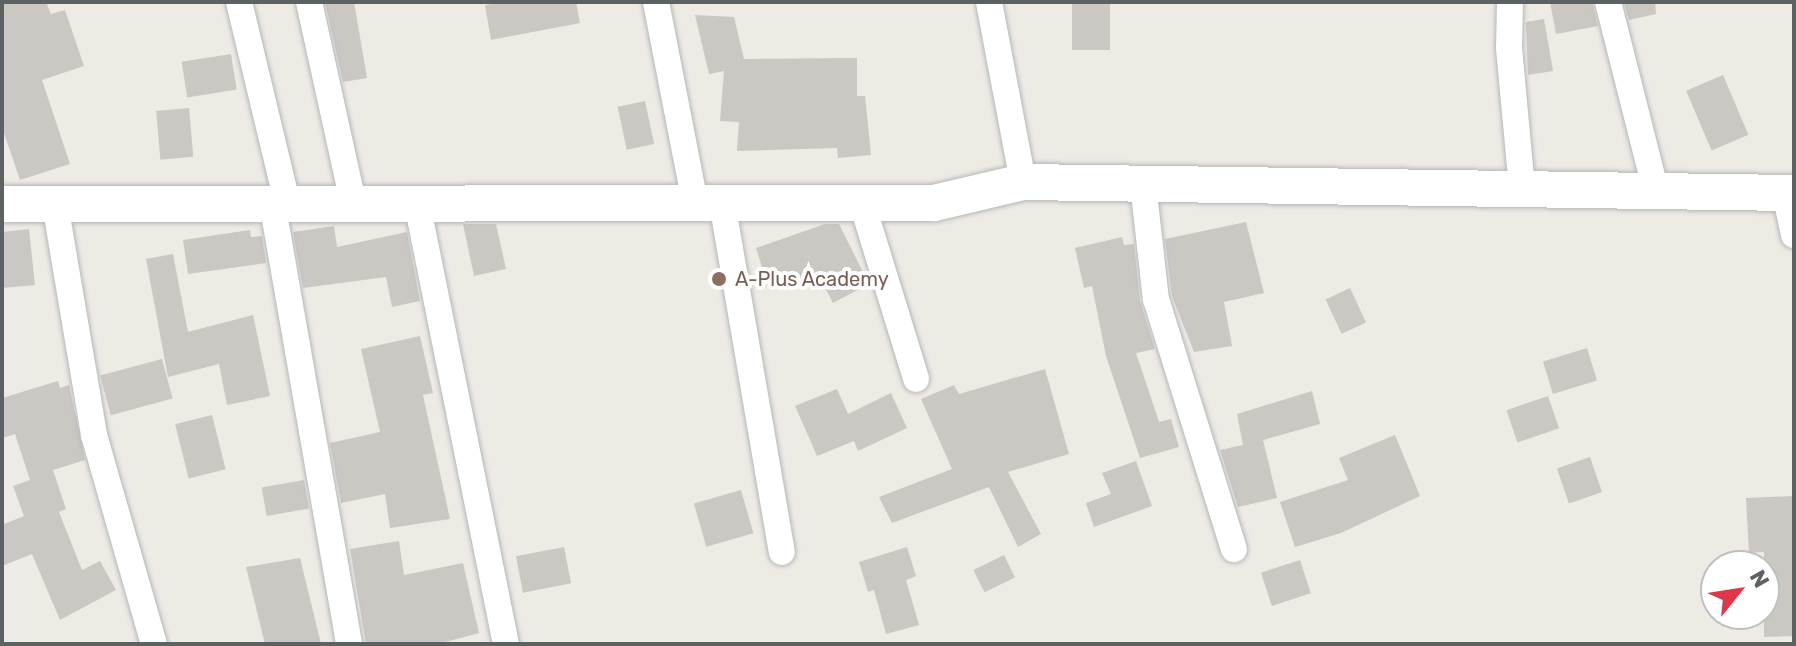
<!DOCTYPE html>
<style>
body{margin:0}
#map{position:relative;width:1796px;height:646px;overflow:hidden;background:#eeeae4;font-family:Rubik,sans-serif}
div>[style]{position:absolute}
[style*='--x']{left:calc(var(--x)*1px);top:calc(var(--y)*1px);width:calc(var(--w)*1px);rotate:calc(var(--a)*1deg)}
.building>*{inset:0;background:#cbc7c3;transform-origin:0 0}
.roads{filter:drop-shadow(0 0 2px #b4b7ba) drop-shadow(0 0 2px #b4b7ba)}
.street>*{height:26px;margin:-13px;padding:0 13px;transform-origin:13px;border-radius:13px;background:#fff}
.secondary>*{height:36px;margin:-18px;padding:0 18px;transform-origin:18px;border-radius:18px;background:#fff}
.dots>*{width:22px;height:22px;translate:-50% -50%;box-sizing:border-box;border:4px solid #fff;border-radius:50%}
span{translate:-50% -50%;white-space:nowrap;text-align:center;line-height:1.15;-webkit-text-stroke:8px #fff;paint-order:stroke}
.education-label{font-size:20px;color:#785e54}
.left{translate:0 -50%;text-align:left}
.frame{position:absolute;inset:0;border:4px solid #5c6164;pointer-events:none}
.north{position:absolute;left:1700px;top:550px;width:80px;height:80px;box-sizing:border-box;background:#fff;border:2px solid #bec0c1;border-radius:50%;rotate:60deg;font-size:22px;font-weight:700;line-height:32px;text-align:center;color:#5c6164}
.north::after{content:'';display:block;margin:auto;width:28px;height:36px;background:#e23548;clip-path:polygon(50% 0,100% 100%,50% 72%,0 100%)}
</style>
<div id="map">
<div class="building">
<div style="clip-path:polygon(2px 2px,46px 2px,51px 14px,65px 10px,84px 66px,42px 80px,70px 164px,20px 180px,2px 127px)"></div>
<div style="clip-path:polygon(325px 2px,354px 2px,367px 78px,343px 82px)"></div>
<div style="clip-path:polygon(504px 2px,576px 2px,580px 23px,491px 40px,485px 5px)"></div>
<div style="left:1072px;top:2px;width:38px;height:48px"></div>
<div style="clip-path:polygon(1550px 2px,1592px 2px,1598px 26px,1556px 34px)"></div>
<div style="clip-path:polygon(1624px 2px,1655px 2px,1656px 14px,1629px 20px)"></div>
<div style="clip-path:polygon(695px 15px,734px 17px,744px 59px,857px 58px,857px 96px,865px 96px,871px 155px,838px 158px,837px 148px,737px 151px,739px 122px,720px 121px,724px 71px,709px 74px)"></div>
<div style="clip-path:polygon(1544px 19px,1553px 71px,1528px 75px,1526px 22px)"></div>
<div style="left:231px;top:54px;width:36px;height:50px;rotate:81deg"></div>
<div style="left:1723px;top:75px;width:65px;height:40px;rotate:67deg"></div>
<div style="left:645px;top:101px;width:44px;height:28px;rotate:78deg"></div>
<div style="left:189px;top:108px;width:49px;height:33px;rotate:85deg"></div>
<div style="clip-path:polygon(1246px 222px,1264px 293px,1224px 302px,1232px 346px,1194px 352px,1172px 296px,1165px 239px)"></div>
<div style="clip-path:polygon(463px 224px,496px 224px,506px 269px,474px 276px)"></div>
<div style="clip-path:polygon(825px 224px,839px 224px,869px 284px,833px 303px,818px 274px,769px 289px,756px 248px)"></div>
<div style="clip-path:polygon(334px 226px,337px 247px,407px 232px,420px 301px,392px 307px,386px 277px,303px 288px,293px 232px)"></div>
<div style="clip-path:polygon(29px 229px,35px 285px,2px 288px,2px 232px)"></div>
<div style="clip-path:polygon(250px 230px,251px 237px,262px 236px,266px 263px,188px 274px,183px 240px)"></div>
<div style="clip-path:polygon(1122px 237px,1124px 245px,1134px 244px,1140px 301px,1155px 349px,1136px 353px,1159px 422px,1171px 419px,1179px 447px,1140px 458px,1106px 356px,1092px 286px,1084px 288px,1075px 248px)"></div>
<div style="clip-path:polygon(173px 254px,188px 332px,253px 315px,270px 396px,227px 405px,219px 364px,168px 377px,146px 259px)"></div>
<div style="left:1350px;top:288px;width:38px;height:27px;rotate:65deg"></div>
<div style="clip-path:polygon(420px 336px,433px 393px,423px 395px,450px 519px,390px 528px,385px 494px,341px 503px,330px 443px,380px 432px,361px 349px)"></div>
<div style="left:1587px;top:348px;width:34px;height:46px;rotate:73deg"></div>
<div style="left:162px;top:359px;width:41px;height:64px;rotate:75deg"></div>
<div style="clip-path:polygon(1045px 369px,1069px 454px,1008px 472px,1041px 534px,1018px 547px,989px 487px,892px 523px,879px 497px,952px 469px,921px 399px,954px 385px,959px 394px)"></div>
<div style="clip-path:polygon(58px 381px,60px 388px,69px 385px,85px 460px,53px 470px,66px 509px,59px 512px,82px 570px,100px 561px,116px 590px,60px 620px,32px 554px,2px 566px,2px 525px,24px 516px,13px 486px,30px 480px,15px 434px,2px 438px,2px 398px)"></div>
<div style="clip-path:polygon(837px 389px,848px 414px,891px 393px,907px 428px,858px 451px,854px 441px,817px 456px,795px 406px)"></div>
<div style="clip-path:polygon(1312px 391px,1320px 424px,1263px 440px,1277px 498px,1238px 507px,1220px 450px,1243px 445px,1237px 414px)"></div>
<div style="left:1548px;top:396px;width:34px;height:44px;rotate:71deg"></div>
<div style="left:212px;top:415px;width:56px;height:38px;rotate:76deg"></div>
<div style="clip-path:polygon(1395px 435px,1420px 496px,1341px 533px,1295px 547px,1280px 502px,1348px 480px,1339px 458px)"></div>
<div style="left:1590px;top:457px;width:37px;height:35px;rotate:71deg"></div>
<div style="clip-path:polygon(1136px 461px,1152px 506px,1094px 527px,1086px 503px,1111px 494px,1102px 473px)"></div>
<div style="left:304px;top:480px;width:29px;height:43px;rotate:80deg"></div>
<div style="left:741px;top:490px;width:45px;height:49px;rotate:74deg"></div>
<div style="clip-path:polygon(1794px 496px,1794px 636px,1764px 637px,1764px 552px,1749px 553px,1746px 498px)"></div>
<div style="clip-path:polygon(399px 541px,404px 575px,463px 563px,479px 633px,438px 644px,366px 644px,350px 549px)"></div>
<div style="left:564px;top:547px;width:37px;height:49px;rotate:79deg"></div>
<div style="clip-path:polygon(907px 547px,916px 576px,906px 580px,919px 625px,886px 634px,874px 590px,868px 592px,859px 562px)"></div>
<div style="left:1004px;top:555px;width:25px;height:34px;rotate:64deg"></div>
<div style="clip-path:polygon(300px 558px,321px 644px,265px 644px,246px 567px)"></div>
<div style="left:1300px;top:560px;width:35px;height:41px;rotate:72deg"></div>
</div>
<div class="roads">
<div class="street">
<div style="--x:239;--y:2;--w:206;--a:76.5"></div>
<div style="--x:309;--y:2;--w:205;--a:77.6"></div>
<div style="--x:656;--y:2;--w:204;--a:79"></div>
<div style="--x:989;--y:2;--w:183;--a:79.3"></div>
<div style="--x:1510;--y:2;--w:46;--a:91.2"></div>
<div style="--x:1509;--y:48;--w:142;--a:84.7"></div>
<div style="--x:1608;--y:2;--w:196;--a:75.8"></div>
<div style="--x:1143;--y:184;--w:116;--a:83.6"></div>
<div style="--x:1156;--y:299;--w:262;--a:72.7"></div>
<div style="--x:1785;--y:193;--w:43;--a:77.9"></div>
<div style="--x:272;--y:202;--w:449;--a:80.1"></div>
<div style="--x:722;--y:202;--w:355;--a:80.3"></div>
<div style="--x:417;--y:203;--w:450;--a:78.6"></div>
<div style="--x:862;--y:203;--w:184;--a:72.9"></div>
<div style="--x:55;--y:204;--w:234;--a:80.4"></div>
<div style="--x:94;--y:435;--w:217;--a:74"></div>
</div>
<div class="secondary">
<div style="--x:2;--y:204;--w:932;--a:-0.06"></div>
<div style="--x:934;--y:203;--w:91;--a:-13.3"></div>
<div style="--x:1023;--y:182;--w:771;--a:0.82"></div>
</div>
</div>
<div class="dots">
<div style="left:719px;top:279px;background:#8d6e63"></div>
</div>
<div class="education-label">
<span class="left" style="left:735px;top:279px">A-Plus Academy</span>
</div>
<div class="frame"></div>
<div class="north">N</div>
</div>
